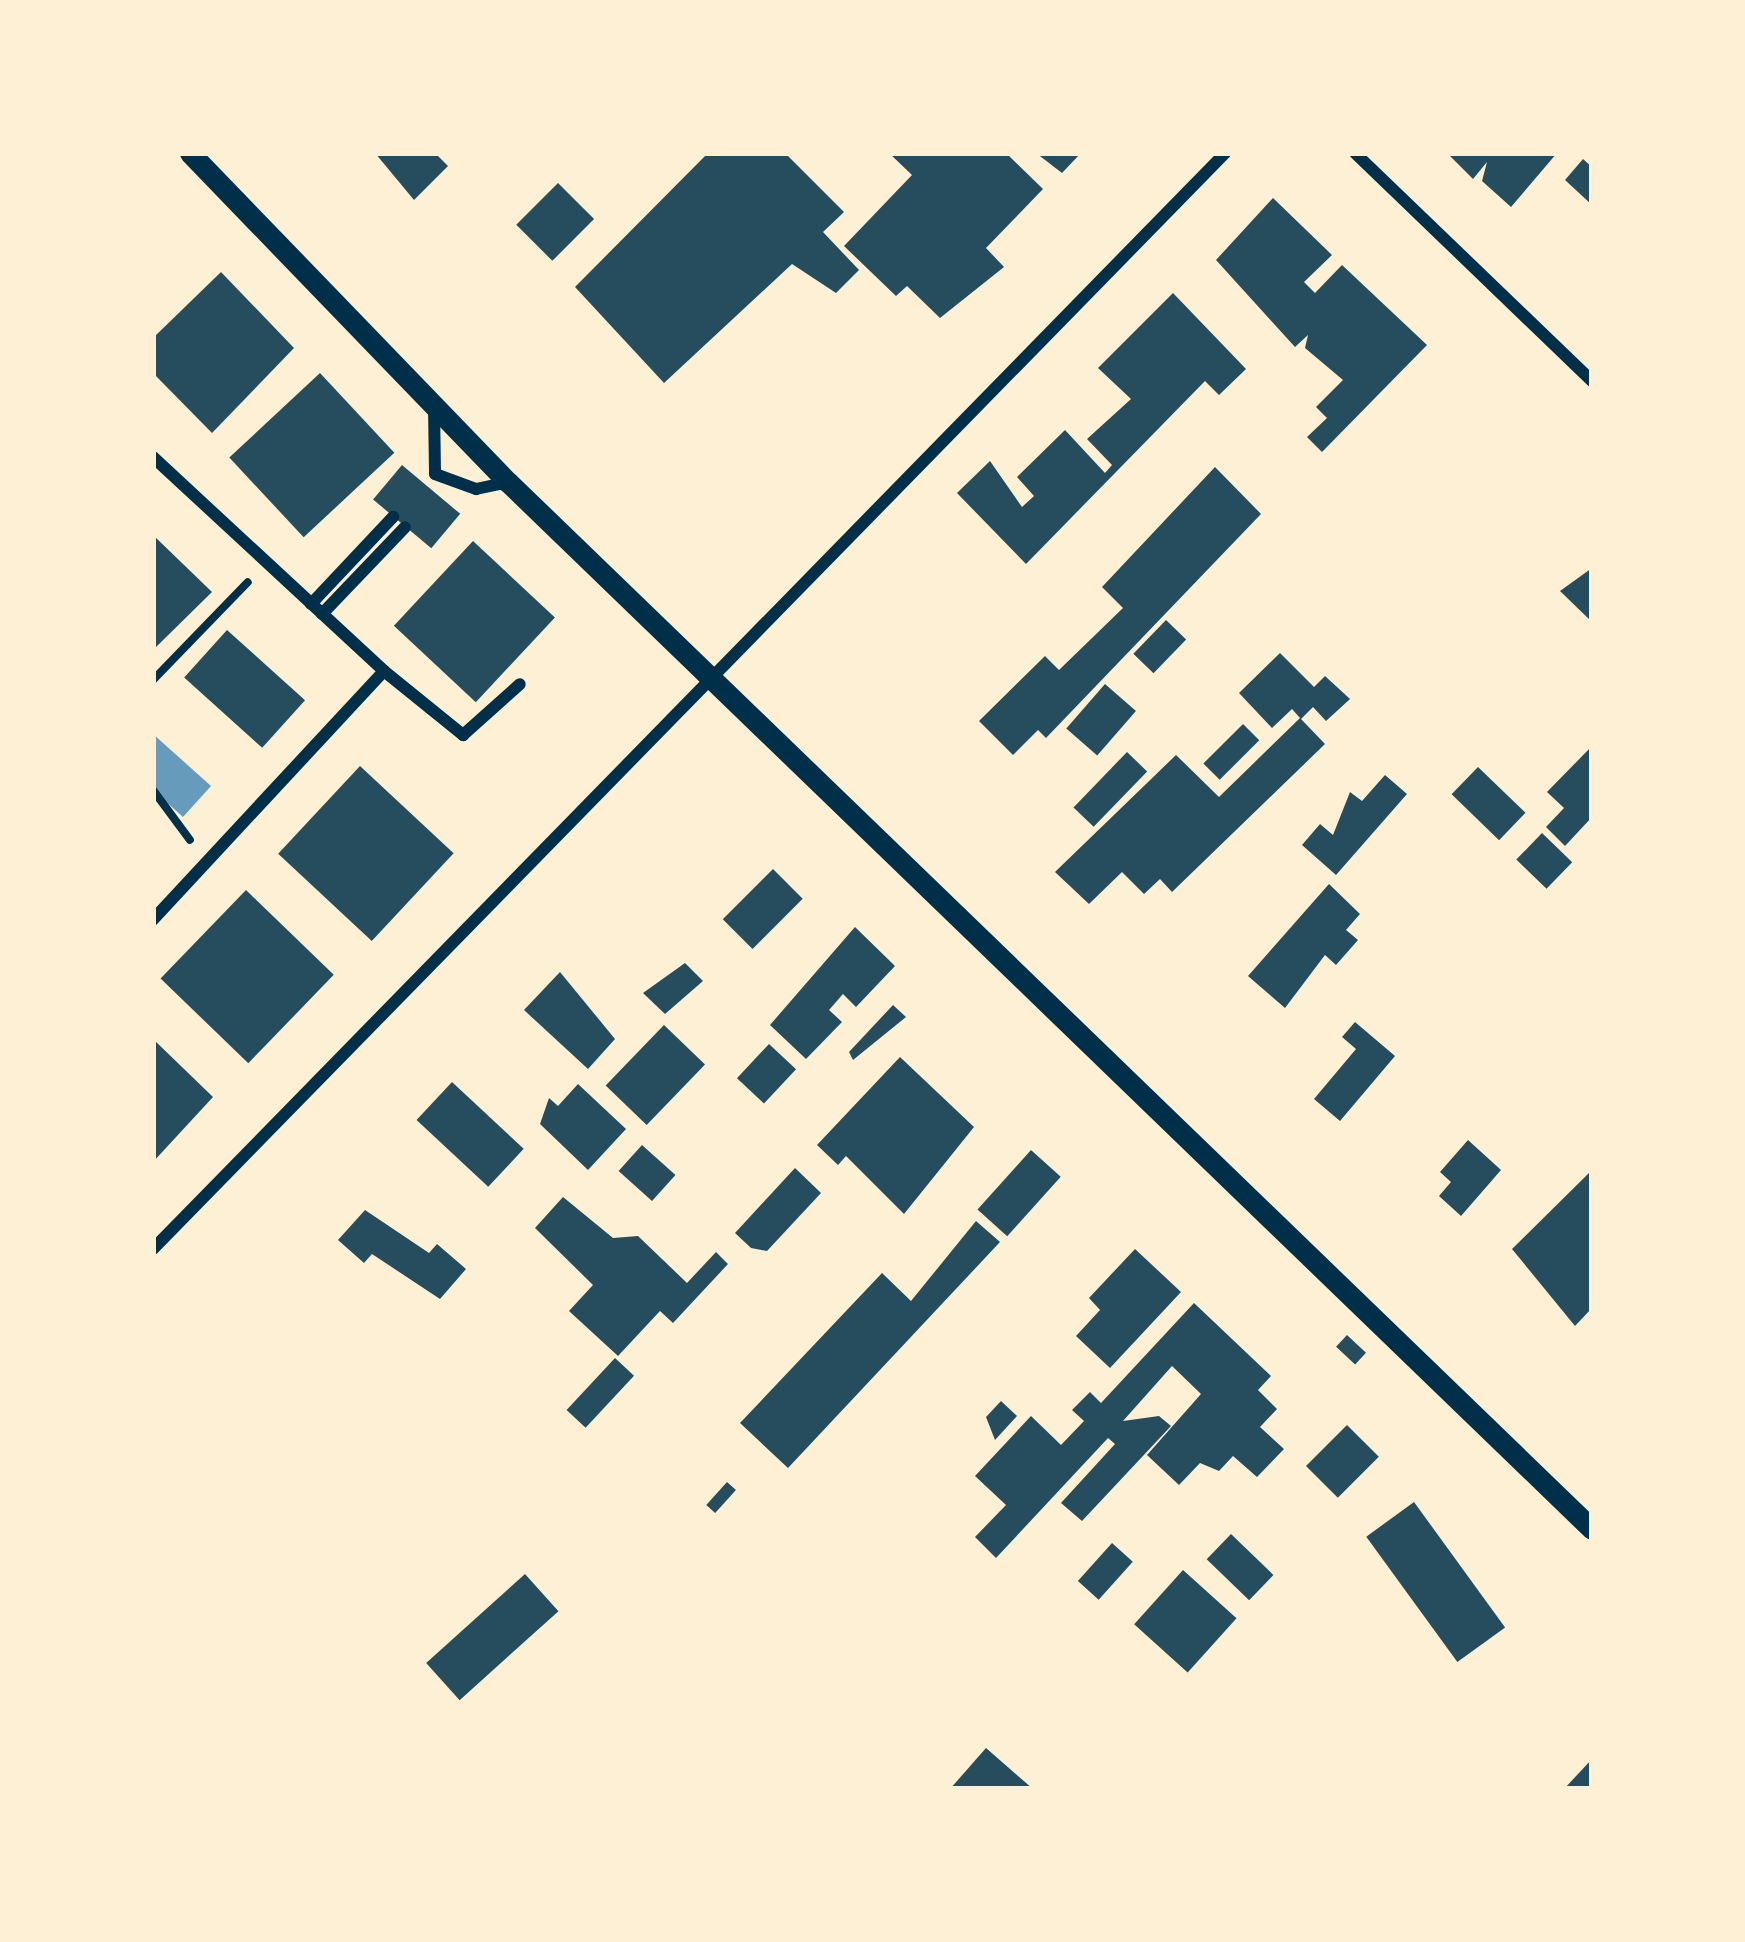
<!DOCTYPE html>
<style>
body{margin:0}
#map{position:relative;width:1745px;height:1942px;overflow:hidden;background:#fdf0d5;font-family:"Fira Sans",sans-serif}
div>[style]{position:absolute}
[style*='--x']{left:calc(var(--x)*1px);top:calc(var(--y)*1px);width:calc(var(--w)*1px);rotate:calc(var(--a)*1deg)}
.water>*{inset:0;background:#669bbc}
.building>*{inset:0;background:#264d5e;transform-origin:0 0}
.path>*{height:8px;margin:-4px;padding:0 4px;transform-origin:4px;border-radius:4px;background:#003049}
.minor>*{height:12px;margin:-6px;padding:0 6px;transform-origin:6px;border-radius:6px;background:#003049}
.tertiary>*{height:21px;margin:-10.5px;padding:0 10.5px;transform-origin:10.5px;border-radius:10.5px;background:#003049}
span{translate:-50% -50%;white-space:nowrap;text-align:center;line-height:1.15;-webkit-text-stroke:10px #fdf0d5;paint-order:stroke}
.frame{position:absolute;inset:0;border:156px solid #fdf0d5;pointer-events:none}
</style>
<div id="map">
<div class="water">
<div style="clip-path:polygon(153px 734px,211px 786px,183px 817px,153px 790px)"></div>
</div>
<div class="building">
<div style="clip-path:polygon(375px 153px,435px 153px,448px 166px,414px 200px)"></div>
<div style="clip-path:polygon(708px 153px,785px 153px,844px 212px,823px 232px,859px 270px,836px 293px,792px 264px,664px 383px,575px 287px)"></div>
<div style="clip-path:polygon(889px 153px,1006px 153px,1043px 189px,986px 248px,1004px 267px,940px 318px,907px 286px,896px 296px,844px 246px,912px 175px)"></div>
<div style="clip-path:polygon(1036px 153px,1081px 153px,1062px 173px)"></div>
<div style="clip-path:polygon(1447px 153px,1557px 153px,1511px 207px,1482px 181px,1487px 162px,1473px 179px)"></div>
<div style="clip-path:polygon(1583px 159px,1592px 167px,1592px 205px,1565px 180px)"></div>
<div style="left:558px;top:183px;width:51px;height:59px;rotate:45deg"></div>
<div style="clip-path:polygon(1273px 198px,1332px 255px,1304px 282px,1315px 293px,1342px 265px,1427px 345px,1322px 452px,1307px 437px,1327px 418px,1316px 407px,1343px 380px,1305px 348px,1308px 335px,1295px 347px,1216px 260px)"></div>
<div style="clip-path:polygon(221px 272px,294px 348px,212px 433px,153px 373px,153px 338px)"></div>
<div style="clip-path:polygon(1173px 293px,1246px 369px,1219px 395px,1205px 381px,1026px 564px,957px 493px,990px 461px,1022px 507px,1034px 496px,1017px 477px,1065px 430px,1105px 473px,1112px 465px,1087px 439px,1131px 399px,1098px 368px)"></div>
<div style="left:320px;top:373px;width:109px;height:124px;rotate:47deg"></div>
<div style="left:402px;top:465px;width:76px;height:45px;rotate:40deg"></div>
<div style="clip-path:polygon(1215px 467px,1261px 514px,1046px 738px,1038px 730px,1013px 755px,979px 721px,1045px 656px,1059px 670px,1123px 608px,1102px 587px)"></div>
<div style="clip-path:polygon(153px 535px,212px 592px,153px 650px)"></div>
<div style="left:473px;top:541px;width:112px;height:116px;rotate:43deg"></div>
<div style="clip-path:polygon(1592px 568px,1592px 622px,1560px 591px)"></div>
<div style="left:1166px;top:620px;width:28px;height:47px;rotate:44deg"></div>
<div style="left:227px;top:630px;width:105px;height:64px;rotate:42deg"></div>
<div style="clip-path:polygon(1280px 653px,1314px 687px,1325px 676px,1350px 699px,1326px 721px,1313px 707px,1301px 719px,1325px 744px,1172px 892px,1160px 879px,1144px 894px,1122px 872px,1089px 904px,1055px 872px,1176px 755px,1219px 797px,1300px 718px,1292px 709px,1272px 728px,1239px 693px)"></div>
<div style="left:1105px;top:684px;width:41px;height:59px;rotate:41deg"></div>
<div style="left:1243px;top:724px;width:23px;height:56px;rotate:45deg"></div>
<div style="clip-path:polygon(1592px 746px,1592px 817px,1565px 846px,1546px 827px,1564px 808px,1547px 792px)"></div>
<div style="left:1127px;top:752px;width:28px;height:77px;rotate:44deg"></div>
<div style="left:360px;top:766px;width:128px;height:120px;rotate:43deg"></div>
<div style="left:1478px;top:767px;width:66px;height:38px;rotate:44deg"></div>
<div style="clip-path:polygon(1385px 775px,1407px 794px,1336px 875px,1302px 845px,1320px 824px,1333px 835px,1350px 792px,1362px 801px)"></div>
<div style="left:1542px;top:833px;width:42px;height:37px;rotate:44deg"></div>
<div style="left:773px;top:869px;width:42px;height:71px;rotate:45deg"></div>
<div style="clip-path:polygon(1329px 884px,1360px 914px,1346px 930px,1358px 940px,1336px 965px,1325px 955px,1285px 1008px,1248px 976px)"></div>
<div style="left:246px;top:890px;width:122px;height:123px;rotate:44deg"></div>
<div style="clip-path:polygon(855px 927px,895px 966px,856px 1007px,843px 994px,829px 1010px,842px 1022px,806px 1059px,770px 1025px)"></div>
<div style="clip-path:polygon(685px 963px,703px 981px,665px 1014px,643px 993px)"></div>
<div style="clip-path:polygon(560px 972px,615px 1039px,588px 1069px,524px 1010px)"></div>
<div style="clip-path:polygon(893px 1005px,906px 1017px,853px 1060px,849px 1052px)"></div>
<div style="clip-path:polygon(1355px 1022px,1395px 1056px,1340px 1121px,1314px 1099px,1356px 1049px,1342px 1037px)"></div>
<div style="left:664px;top:1025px;width:57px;height:84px;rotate:44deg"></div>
<div style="clip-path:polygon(153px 1039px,213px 1097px,153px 1162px)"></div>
<div style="left:769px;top:1044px;width:37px;height:47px;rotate:43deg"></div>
<div style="clip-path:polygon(900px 1057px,974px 1127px,904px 1214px,846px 1156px,838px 1165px,817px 1145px)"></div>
<div style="left:452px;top:1082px;width:98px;height:52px;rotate:43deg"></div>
<div style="clip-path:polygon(578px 1084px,626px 1129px,588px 1170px,540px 1124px,549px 1098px,558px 1106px)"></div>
<div style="clip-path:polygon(1468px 1140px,1501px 1170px,1461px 1216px,1439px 1196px,1451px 1182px,1440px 1172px)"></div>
<div style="left:642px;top:1145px;width:45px;height:35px;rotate:42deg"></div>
<div style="left:1031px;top:1150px;width:40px;height:80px;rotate:42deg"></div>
<div style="clip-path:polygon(795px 1168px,821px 1193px,767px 1251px,751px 1248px,735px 1233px)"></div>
<div style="clip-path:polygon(1592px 1170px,1592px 1308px,1575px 1326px,1512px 1249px)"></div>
<div style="clip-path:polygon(563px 1197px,613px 1238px,638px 1236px,687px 1283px,716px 1252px,728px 1264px,673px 1323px,660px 1311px,618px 1356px,569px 1311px,593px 1285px,535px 1228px)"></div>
<div style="clip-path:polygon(365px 1210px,429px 1253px,437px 1244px,466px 1269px,440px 1299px,372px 1254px,364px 1263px,338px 1240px)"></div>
<div style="clip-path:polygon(976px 1221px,1000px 1242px,788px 1468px,740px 1423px,882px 1273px,911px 1301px)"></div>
<div style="clip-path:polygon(1135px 1249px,1181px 1292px,1110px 1368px,1076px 1336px,1100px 1310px,1089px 1298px)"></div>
<div style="clip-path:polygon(1194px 1303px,1271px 1376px,1258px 1390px,1277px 1409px,1260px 1427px,1284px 1449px,1257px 1477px,1233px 1456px,1219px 1471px,1200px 1463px,1179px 1485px,1147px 1455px,1201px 1394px,1172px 1366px,1123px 1421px,1159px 1416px,1171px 1426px,1082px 1521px,1061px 1503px,1115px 1444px,1108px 1438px,996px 1558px,975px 1537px,1006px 1505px,975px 1476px,1031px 1416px,1061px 1445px,1084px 1421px,1072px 1410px,1090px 1392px,1101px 1403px)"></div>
<div style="left:1347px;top:1335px;width:26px;height:16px;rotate:43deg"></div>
<div style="left:615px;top:1358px;width:26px;height:71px;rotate:43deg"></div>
<div style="clip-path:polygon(1001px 1401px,1017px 1416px,995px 1440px,986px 1417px)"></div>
<div style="left:1347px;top:1425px;width:45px;height:58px;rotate:45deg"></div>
<div style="left:727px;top:1482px;width:12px;height:31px;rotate:42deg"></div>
<div style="left:1414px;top:1502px;width:155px;height:59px;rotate:54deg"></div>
<div style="left:1231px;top:1534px;width:59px;height:35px;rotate:44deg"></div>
<div style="left:1112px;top:1543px;width:28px;height:51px;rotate:42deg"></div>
<div style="left:1183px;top:1570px;width:72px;height:73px;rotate:42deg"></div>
<div style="left:525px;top:1574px;width:50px;height:133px;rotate:48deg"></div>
<div style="clip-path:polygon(986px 1748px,1033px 1789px,950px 1789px)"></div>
<div style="clip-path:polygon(1592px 1759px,1592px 1789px,1564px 1789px)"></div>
</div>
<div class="path">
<div style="--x:153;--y:680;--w:136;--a:-45.9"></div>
<div style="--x:153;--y:790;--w:62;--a:53.5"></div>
</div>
<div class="minor">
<div style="--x:1355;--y:153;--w:329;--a:43.9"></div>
<div style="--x:434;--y:407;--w:67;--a:89.1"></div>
<div style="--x:435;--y:474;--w:44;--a:20.1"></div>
<div style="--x:476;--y:489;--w:33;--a:-12"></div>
<div style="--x:153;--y:457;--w:315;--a:42.8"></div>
<div style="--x:384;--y:671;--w:340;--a:132.9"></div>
<div style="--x:311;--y:604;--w:120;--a:-46.7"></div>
<div style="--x:322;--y:614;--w:120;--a:-46.3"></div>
<div style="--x:384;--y:671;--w:102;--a:39"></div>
<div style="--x:463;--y:735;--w:76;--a:-41.8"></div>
<div style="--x:153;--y:1249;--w:1533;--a:-45.63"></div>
</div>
<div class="tertiary">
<div style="--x:190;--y:153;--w:458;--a:46"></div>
<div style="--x:508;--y:482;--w:1507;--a:44.01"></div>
</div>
<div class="frame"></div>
</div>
